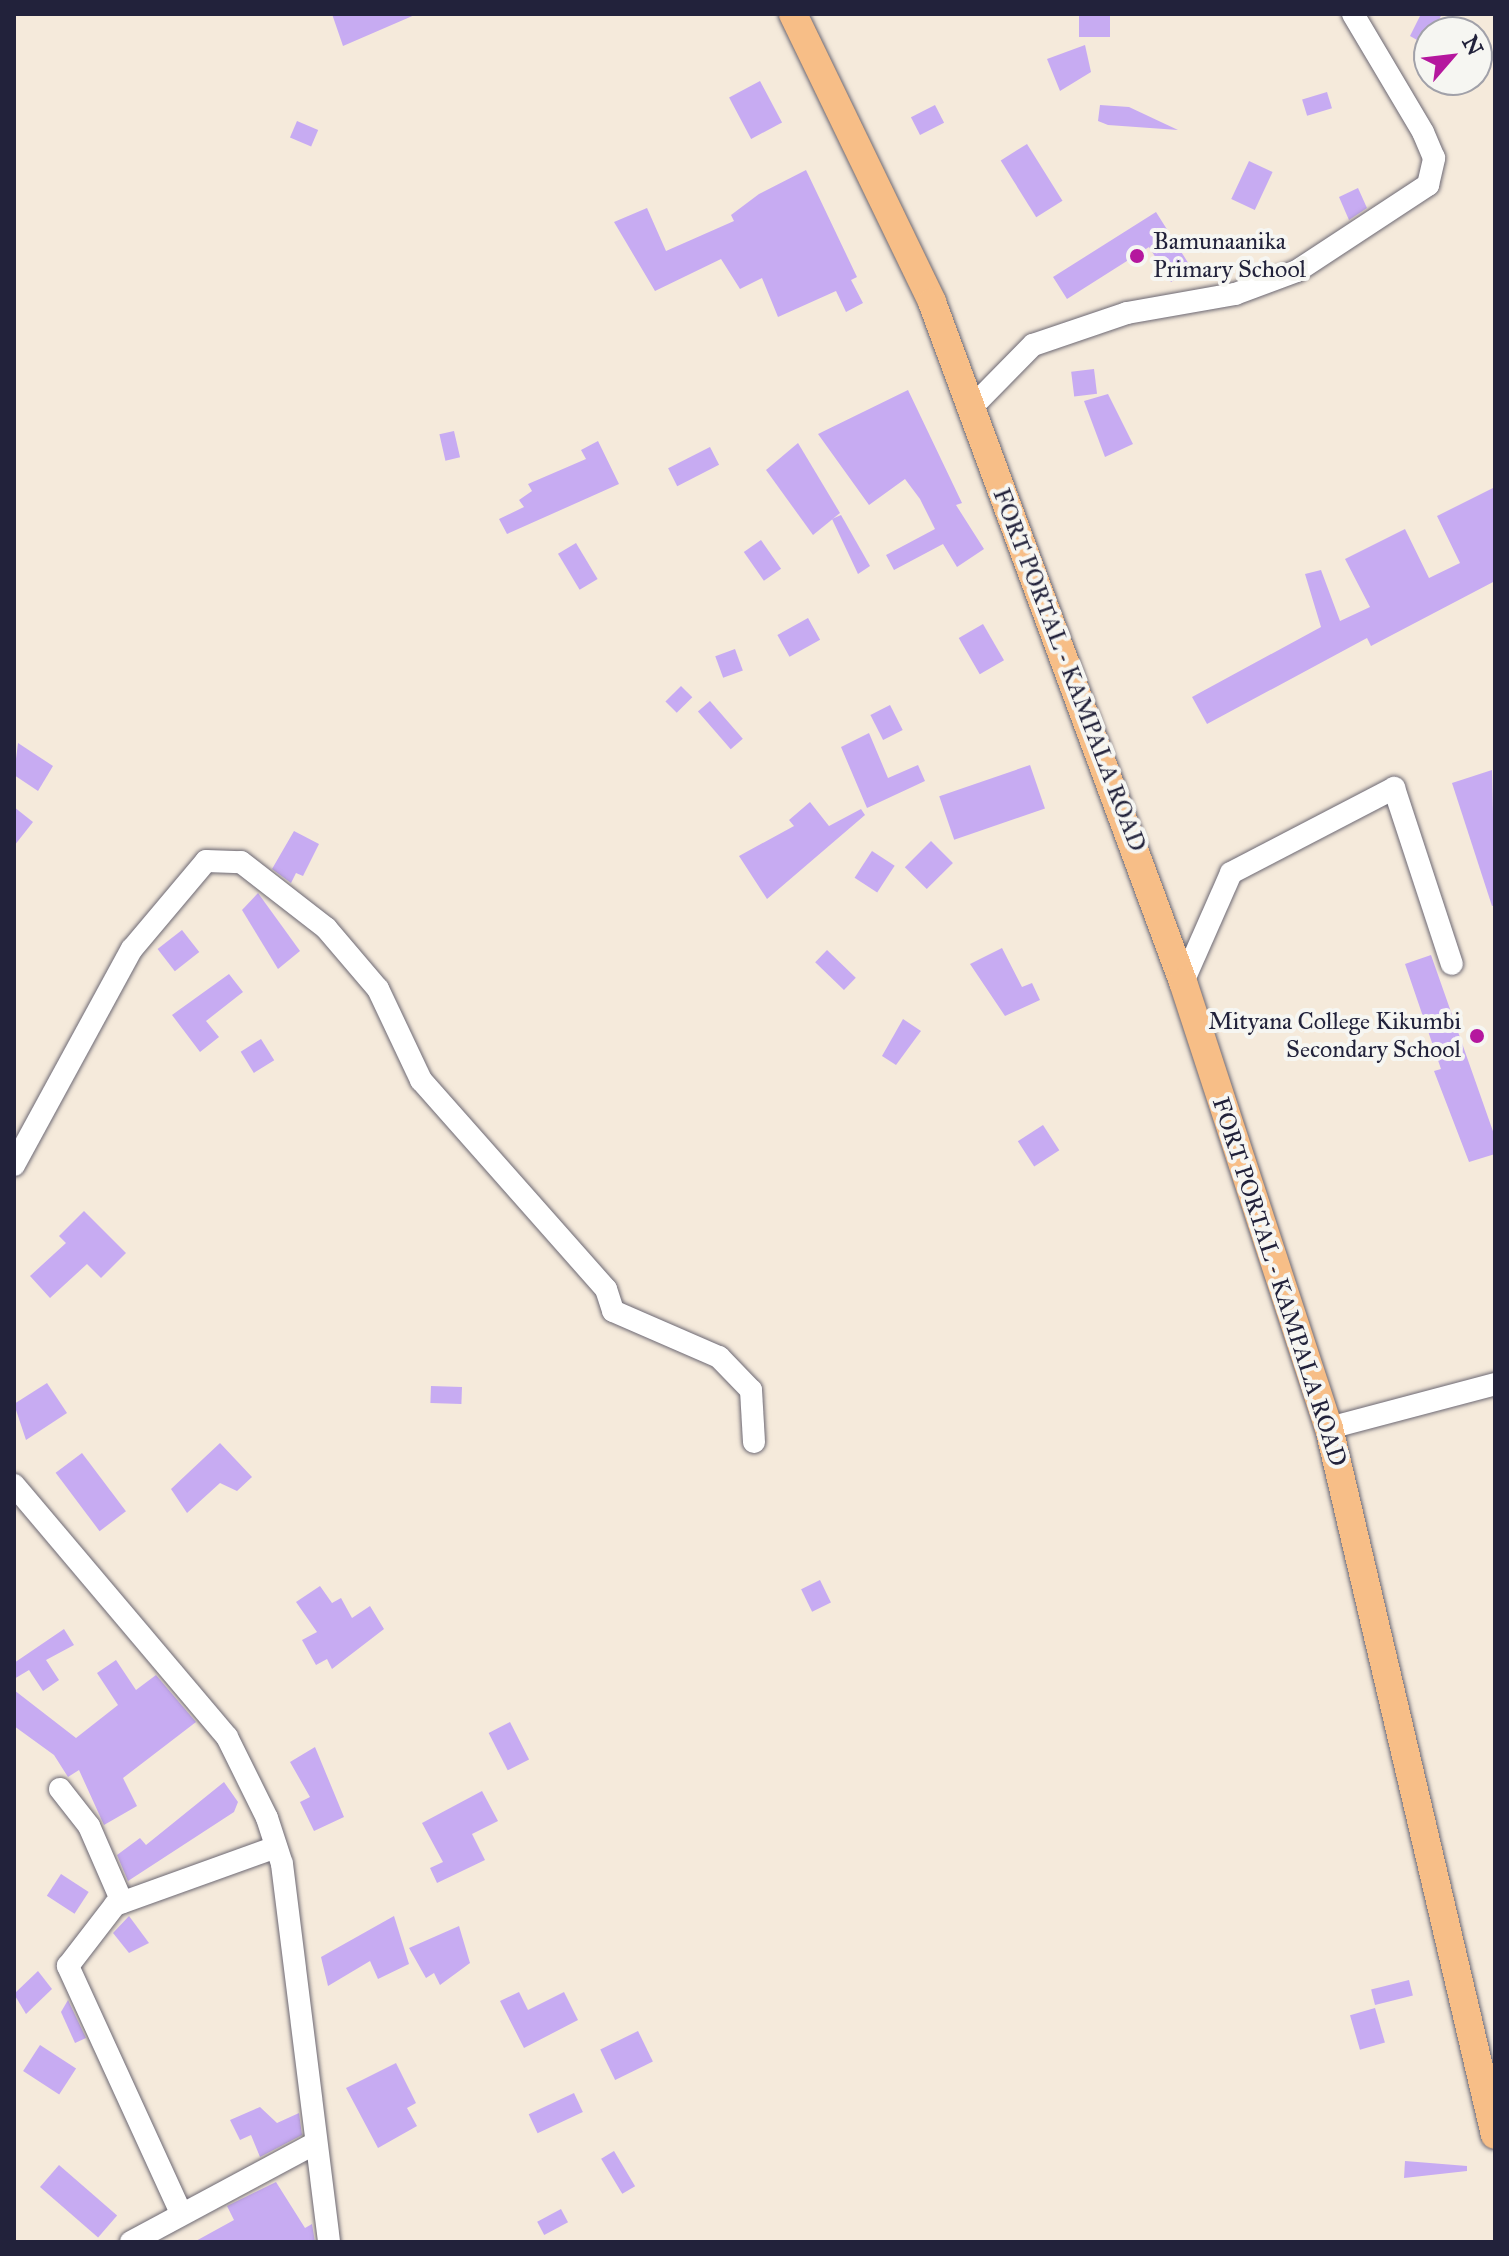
<!DOCTYPE html>
<style>
body{margin:0}
#map{position:relative;width:1509px;height:2256px;overflow:hidden;background:#f5eadb;font-family:"IM FELL Great Primer",serif}
div>[style]{position:absolute}
[style*='--x']{left:calc(var(--x)*1px);top:calc(var(--y)*1px);width:calc(var(--w)*1px);rotate:calc(var(--a)*1deg)}
.building>*{inset:0;background:#c7abf2;transform-origin:0 0}
.roads{filter:drop-shadow(0 0 2px #6c6873) drop-shadow(0 0 2px #6c6873)}
.minor>*{height:22px;margin:-11px;padding:0 11px;transform-origin:11px;border-radius:11px;background:#fff}
.major>*{height:28px;margin:-14px;padding:0 14px;transform-origin:14px;border-radius:14px;background:#f7be87}
.dots>*{width:22px;height:22px;translate:-50% -50%;box-sizing:border-box;border:4px solid #f6f6f2;border-radius:50%}
span{translate:-50% -50%;white-space:nowrap;text-align:center;line-height:1.15;-webkit-text-stroke:8px #f6f6f2;paint-order:stroke}
.poi-label{font-size:24px;color:#22223b}
.left{translate:0 -50%;text-align:left}
.right{translate:-100% -50%;text-align:right}
.street-label{font-size:24px;color:#22223b}
.frame{position:absolute;inset:0;border:16px solid #22223b;pointer-events:none}
.north{position:absolute;left:1413px;top:16px;width:80px;height:80px;box-sizing:border-box;background:#f6f6f2;border:2px solid #a1a1a9;border-radius:50%;rotate:62deg;font-size:22px;font-weight:700;line-height:32px;text-align:center;color:#22223b}
.north::after{content:'';display:block;margin:auto;width:28px;height:36px;background:#b5179e;clip-path:polygon(50% 0,100% 100%,50% 72%,0 100%)}
</style>
<div id="map">
<div class="building">
<div style="clip-path:polygon(332px 14px,417px 14px,343px 46px)"></div>
<div style="left:1079px;top:14px;width:31px;height:23px"></div>
<div style="clip-path:polygon(1421px 14px,1442px 14px,1426px 45px,1410px 36px)"></div>
<div style="clip-path:polygon(1085px 45px,1091px 72px,1060px 91px,1047px 59px)"></div>
<div style="left:760px;top:81px;width:47px;height:35px;rotate:62deg"></div>
<div style="left:1327px;top:92px;width:17px;height:26px;rotate:73deg"></div>
<div style="left:935px;top:105px;width:20px;height:27px;rotate:63deg"></div>
<div style="clip-path:polygon(1100px 105px,1129px 107px,1178px 130px,1108px 125px,1098px 121px)"></div>
<div style="left:297px;top:121px;width:23px;height:18px;rotate:23deg"></div>
<div style="left:1027px;top:144px;width:67px;height:31px;rotate:58deg"></div>
<div style="left:1249px;top:161px;width:26px;height:42px;rotate:25deg"></div>
<div style="clip-path:polygon(806px 170px,857px 277px,851px 280px,863px 303px,846px 312px,836px 291px,778px 317px,762px 278px,740px 289px,721px 259px,655px 291px,614px 222px,647px 208px,666px 251px,734px 221px,731px 215px,759px 194px)"></div>
<div style="clip-path:polygon(1358px 188px,1367px 208px,1349px 220px,1339px 197px)"></div>
<div style="clip-path:polygon(1156px 212px,1192px 269px,1171px 282px,1149px 247px,1067px 299px,1053px 277px)"></div>
<div style="left:1094px;top:369px;width:25px;height:23px;rotate:83deg"></div>
<div style="clip-path:polygon(908px 390px,962px 503px,956px 505px,984px 549px,957px 567px,943px 544px,894px 570px,886px 555px,935px 529px,920px 499px,905px 479px,869px 505px,818px 434px)"></div>
<div style="clip-path:polygon(1108px 394px,1133px 444px,1105px 457px,1084px 401px)"></div>
<div style="left:454px;top:431px;width:27px;height:15px;rotate:77deg"></div>
<div style="clip-path:polygon(598px 441px,619px 484px,507px 534px,499px 519px,524px 507px,519px 500px,532px 491px,528px 484px,586px 459px,581px 450px)"></div>
<div style="clip-path:polygon(798px 443px,840px 513px,813px 535px,766px 470px)"></div>
<div style="left:710px;top:447px;width:20px;height:47px;rotate:63deg"></div>
<div style="clip-path:polygon(1495px 487px,1495px 581px,1371px 646px,1367px 638px,1207px 724px,1192px 697px,1321px 627px,1305px 574px,1321px 570px,1340px 621px,1370px 607px,1345px 559px,1405px 529px,1429px 578px,1460px 563px,1437px 516px)"></div>
<div style="clip-path:polygon(841px 515px,870px 566px,858px 574px,832px 519px)"></div>
<div style="left:761px;top:540px;width:35px;height:21px;rotate:55deg"></div>
<div style="left:576px;top:543px;width:42px;height:21px;rotate:59deg"></div>
<div style="left:808px;top:618px;width:25px;height:35px;rotate:61deg"></div>
<div style="left:983px;top:624px;width:42px;height:28px;rotate:60deg"></div>
<div style="left:735px;top:649px;width:23px;height:21px;rotate:70deg"></div>
<div style="left:681px;top:686px;width:16px;height:22px;rotate:45deg"></div>
<div style="left:710px;top:701px;width:50px;height:16px;rotate:49deg"></div>
<div style="left:890px;top:705px;width:28px;height:22px;rotate:63deg"></div>
<div style="clip-path:polygon(869px 733px,888px 778px,918px 765px,925px 781px,867px 808px,841px 747px)"></div>
<div style="clip-path:polygon(18px 743px,53px 766px,38px 791px,14px 775px)"></div>
<div style="left:1030px;top:765px;width:46px;height:96px;rotate:71deg"></div>
<div style="clip-path:polygon(1492px 770px,1495px 905px,1492px 906px,1452px 783px)"></div>
<div style="clip-path:polygon(810px 802px,829px 826px,861px 809px,865px 815px,767px 899px,739px 856px,794px 826px,789px 820px)"></div>
<div style="clip-path:polygon(14px 807px,33px 822px,14px 846px)"></div>
<div style="clip-path:polygon(294px 831px,319px 844px,303px 876px,296px 873px,291px 883px,272px 869px)"></div>
<div style="left:931px;top:841px;width:31px;height:37px;rotate:45deg"></div>
<div style="left:872px;top:851px;width:27px;height:32px;rotate:33deg"></div>
<div style="clip-path:polygon(258px 893px,300px 951px,278px 969px,242px 910px)"></div>
<div style="left:182px;top:930px;width:28px;height:31px;rotate:52deg"></div>
<div style="clip-path:polygon(1002px 948px,1022px 987px,1032px 983px,1040px 1000px,1005px 1016px,970px 964px)"></div>
<div style="left:827px;top:950px;width:40px;height:17px;rotate:44deg"></div>
<div style="clip-path:polygon(1431px 955px,1495px 1137px,1495px 1154px,1469px 1162px,1434px 1071px,1441px 1069px,1405px 964px)"></div>
<div style="clip-path:polygon(229px 974px,243px 992px,206px 1021px,219px 1037px,200px 1052px,172px 1015px)"></div>
<div style="clip-path:polygon(903px 1019px,921px 1031px,896px 1065px,882px 1056px)"></div>
<div style="left:261px;top:1039px;width:25px;height:24px;rotate:58deg"></div>
<div style="left:1043px;top:1125px;width:30px;height:30px;rotate:57deg"></div>
<div style="clip-path:polygon(84px 1211px,126px 1253px,101px 1278px,87px 1264px,50px 1298px,30px 1276px,66px 1243px,59px 1236px)"></div>
<div style="clip-path:polygon(47px 1383px,67px 1413px,26px 1440px,14px 1404px)"></div>
<div style="left:431px;top:1386px;width:31px;height:17px;rotate:2deg"></div>
<div style="clip-path:polygon(220px 1443px,252px 1477px,237px 1491px,220px 1483px,187px 1513px,171px 1489px)"></div>
<div style="left:82px;top:1453px;width:73px;height:33px;rotate:53deg"></div>
<div style="left:820px;top:1580px;width:25px;height:21px;rotate:64deg"></div>
<div style="clip-path:polygon(320px 1586px,332px 1603px,341px 1598px,352px 1618px,370px 1606px,384px 1629px,332px 1669px,327px 1659px,316px 1665px,302px 1640px,317px 1632px,296px 1602px)"></div>
<div style="clip-path:polygon(64px 1629px,74px 1645px,46px 1660px,59px 1680px,43px 1691px,29px 1670px,14px 1679px,14px 1663px)"></div>
<div style="clip-path:polygon(116px 1660px,136px 1690px,156px 1675px,196px 1722px,123px 1778px,137px 1806px,104px 1825px,79px 1770px,68px 1777px,54px 1755px,14px 1726px,14px 1690px,76px 1738px,118px 1705px,97px 1673px)"></div>
<div style="left:510px;top:1722px;width:42px;height:24px;rotate:63deg"></div>
<div style="clip-path:polygon(315px 1747px,344px 1817px,314px 1831px,300px 1802px,310px 1797px,290px 1762px)"></div>
<div style="clip-path:polygon(224px 1782px,238px 1802px,234px 1812px,128px 1881px,117px 1855px,140px 1838px,146px 1845px)"></div>
<div style="clip-path:polygon(482px 1791px,498px 1821px,472px 1834px,485px 1860px,437px 1883px,430px 1868px,443px 1862px,422px 1823px)"></div>
<div style="left:61px;top:1874px;width:33px;height:26px;rotate:33deg"></div>
<div style="clip-path:polygon(129px 1916px,149px 1943px,129px 1953px,113px 1933px)"></div>
<div style="clip-path:polygon(394px 1916px,409px 1964px,378px 1979px,370px 1961px,328px 1986px,321px 1957px)"></div>
<div style="clip-path:polygon(459px 1926px,470px 1963px,440px 1985px,434px 1973px,426px 1978px,409px 1948px)"></div>
<div style="clip-path:polygon(38px 1971px,52px 1989px,26px 2014px,14px 1994px)"></div>
<div style="left:1409px;top:1980px;width:16px;height:39px;rotate:76deg"></div>
<div style="clip-path:polygon(519px 1992px,528px 2010px,564px 1992px,578px 2020px,524px 2048px,500px 2001px)"></div>
<div style="clip-path:polygon(68px 2000px,86px 2038px,75px 2043px,61px 2012px)"></div>
<div style="left:1375px;top:2008px;width:36px;height:26px;rotate:74deg"></div>
<div style="left:638px;top:2031px;width:34px;height:42px;rotate:64deg"></div>
<div style="left:40px;top:2045px;width:43px;height:31px;rotate:33deg"></div>
<div style="clip-path:polygon(396px 2063px,416px 2103px,407px 2108px,417px 2126px,378px 2148px,346px 2088px)"></div>
<div style="left:574px;top:2093px;width:21px;height:50px;rotate:65deg"></div>
<div style="clip-path:polygon(260px 2107px,277px 2123px,299px 2113px,302px 2135px,260px 2157px,251px 2135px,240px 2140px,230px 2120px)"></div>
<div style="left:614px;top:2151px;width:41px;height:15px;rotate:59deg"></div>
<div style="clip-path:polygon(1405px 2161px,1467px 2166px,1467px 2171px,1404px 2178px)"></div>
<div style="left:59px;top:2165px;width:77px;height:29px;rotate:41deg"></div>
<div style="clip-path:polygon(276px 2182px,305px 2228px,312px 2224px,315px 2242px,194px 2242px,234px 2220px,227px 2206px)"></div>
<div style="left:561px;top:2209px;width:15px;height:27px;rotate:62deg"></div>
</div>
<div class="roads">
<div class="minor">
<div style="--x:970;--y:409;--w:90;--a:-45.5"></div>
<div style="--x:1033;--y:345;--w:99;--a:-18.8"></div>
<div style="--x:1127;--y:313;--w:110;--a:-10"></div>
<div style="--x:1235;--y:294;--w:66;--a:-20.4"></div>
<div style="--x:1297;--y:271;--w:157;--a:-33.3"></div>
<div style="--x:1428;--y:185;--w:28;--a:-77"></div>
<div style="--x:1434;--y:158;--w:28;--a:-113"></div>
<div style="--x:1423;--y:132;--w:137;--a:-120.7"></div>
<div style="--x:1183;--y:982;--w:119;--a:-66.2"></div>
<div style="--x:1231;--y:873;--w:184;--a:-27.5"></div>
<div style="--x:1394;--y:788;--w:185;--a:71.8"></div>
<div style="--x:14;--y:1165;--w:246;--a:-61.4"></div>
<div style="--x:132;--y:949;--w:115;--a:-49.9"></div>
<div style="--x:206;--y:861;--w:35;--a:2"></div>
<div style="--x:241;--y:862;--w:108;--a:37.8"></div>
<div style="--x:326;--y:928;--w:80;--a:49.6"></div>
<div style="--x:378;--y:989;--w:101;--a:64.7"></div>
<div style="--x:421;--y:1080;--w:279;--a:48.5"></div>
<div style="--x:606;--y:1289;--w:23;--a:72"></div>
<div style="--x:613;--y:1311;--w:116;--a:23.5"></div>
<div style="--x:719;--y:1357;--w:46;--a:45.9"></div>
<div style="--x:751;--y:1390;--w:52;--a:86.7"></div>
<div style="--x:1329;--y:1428;--w:172;--a:-14.8"></div>
<div style="--x:14;--y:1485;--w:330;--a:49.8"></div>
<div style="--x:227;--y:1737;--w:90;--a:63.7"></div>
<div style="--x:267;--y:1818;--w:48;--a:71.9"></div>
<div style="--x:282;--y:1864;--w:381;--a:82.9"></div>
<div style="--x:60;--y:1789;--w:47;--a:51.9"></div>
<div style="--x:89;--y:1826;--w:83;--a:66.5"></div>
<div style="--x:181;--y:2213;--w:272;--a:-114.6"></div>
<div style="--x:68;--y:1966;--w:77;--a:-52.4"></div>
<div style="--x:115;--y:1905;--w:171;--a:-19.8"></div>
<div style="--x:131;--y:2242;--w:208;--a:-28.2"></div>
</div>
<div class="major">
<div style="--x:793;--y:14;--w:320;--a:64.2"></div>
<div style="--x:932;--y:302;--w:725;--a:69.74"></div>
<div style="--x:1183;--y:982;--w:469;--a:71.9"></div>
<div style="--x:1329;--y:1428;--w:726;--a:76.79"></div>
</div>
</div>
<div class="dots">
<div style="left:1137px;top:256px;background:#b5179e"></div>
<div style="left:1477px;top:1036px;background:#b5179e"></div>
</div>
<div class="poi-label">
<span class="left" style="left:1153px;top:256px">Bamunaanika<br>Primary School</span>
<span class="right" style="left:1461px;top:1036px">Mityana College Kikumbi<br>Secondary School</span>
</div>
<div class="street-label">
<span style="left:1069px;top:670px;rotate:69deg">FORT PORTAL - KAMPALA ROAD</span>
<span style="left:1279px;top:1282px;rotate:72deg">FORT PORTAL - KAMPALA ROAD</span>
</div>
<div class="frame"></div>
<div class="north">N</div>
</div>
